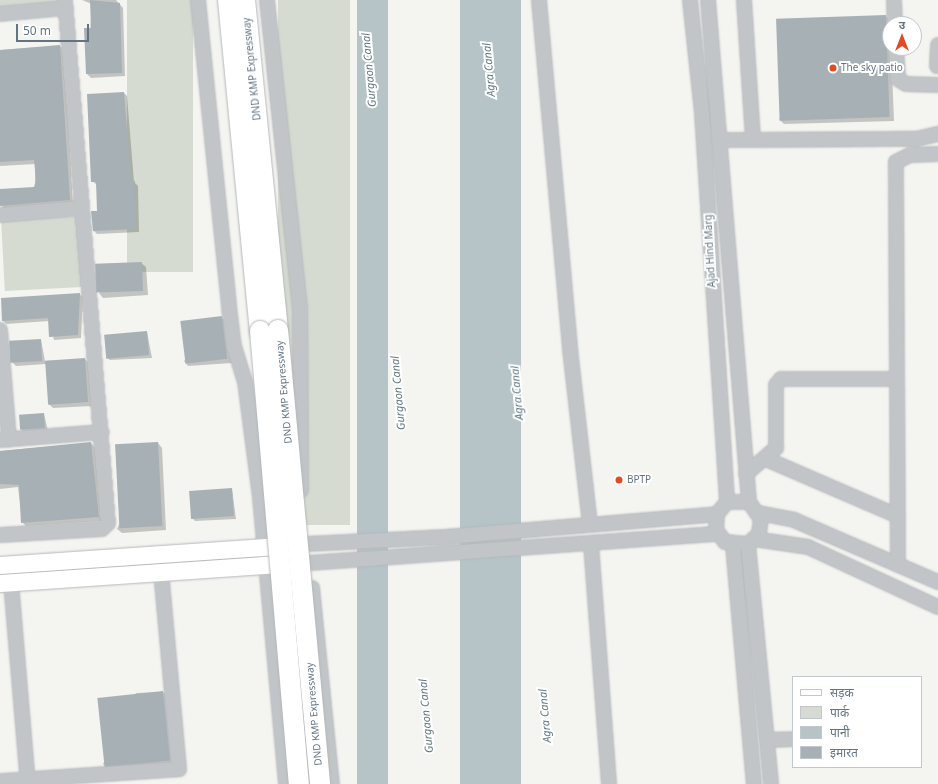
<!DOCTYPE html>
<meta charset="utf-8">
<style>
body{margin:0}
#map{position:relative;width:938px;height:784px;overflow:hidden;background:#f4f4f0;font-family:"Noto Sans","Noto Sans Devanagari",sans-serif}
div>[style]{position:absolute}
[style*='--x']{left:calc(var(--x)*1px);top:calc(var(--y)*1px);width:calc(var(--w)*1px);rotate:calc(var(--a)*1deg)}
.green>*{inset:0;background:#d5dbd1;transform-origin:0 0}
.water>*{inset:0;background:#b6c4c7;transform-origin:0 0}
.shadow>*{inset:0;background:#0003}
.building>*{inset:0;background:#a7b0b5;transform-origin:0 0}
.roads{filter:drop-shadow(0 0 1px #b4b8bc) drop-shadow(0 0 1px #b4b8bc)}
.minor>*{height:14px;margin:-7px;padding:0 7px;transform-origin:7px;border-radius:7px;background:#c1c5c8}
.major>*{height:17px;margin:-8.5px;padding:0 8.5px;transform-origin:8.5px;border-radius:8.5px;background:#fff}
.highway>*{height:20px;margin:-10px;padding:0 10px;transform-origin:10px;border-radius:10px;background:#fff}
.bridges{filter:drop-shadow(0 0 1px #b4b7ba) drop-shadow(0 0 1px #b4b7ba)}
.highway-bridge>*{height:20px;margin:-10px;padding:0 10px;transform-origin:10px;border-radius:10px;background:#fff}
.dots>*{width:11px;height:11px;translate:-50% -50%;box-sizing:border-box;border:2px solid #fff;border-radius:50%}
span{translate:-50% -50%;white-space:nowrap;text-align:center;line-height:1.15;-webkit-text-stroke:4px #fff;paint-order:stroke}
.poi-label{font-size:10px;color:#637481}
.left{translate:0 -50%;text-align:left}
.street-label{font-size:10px;color:#637481}
.water-label{font-size:11px;color:#5f777f;font-style:italic}
.legend{position:absolute;left:792px;top:676px;width:130px;height:92px;box-sizing:border-box;background:#fff;border:1px solid #c1c7cd;margin:0;padding:5px 7px;list-style:none;font-size:12px;color:#637481}
.legend li{display:flex;align-items:center;gap:8px;height:20px}
.legend b{width:20px;border:1px solid #c1c7cd}
.north{position:absolute;left:882px;top:16px;width:40px;height:40px;box-sizing:border-box;background:#fff;border:1px solid #c1c7cd;border-radius:50%;rotate:0deg;font-size:11px;font-weight:700;line-height:16px;text-align:center;color:#637481}
.north::after{content:'';display:block;margin:auto;width:14px;height:18px;background:#e34a21;clip-path:polygon(50% 0,100% 100%,50% 72%,0 100%)}
.scale{position:absolute;left:16px;top:24px;width:73px;height:18px;box-sizing:border-box;border:2px solid #637481;border-top:0;padding-left:5px;font-size:12px;line-height:14px;white-space:nowrap;color:#637481;-webkit-text-stroke:3px #fff;paint-order:stroke}
</style>
<div id="map">
<div class="green">
<div style="clip-path:polygon(0 0,65px 0,65px 2px,0 7px)"></div>
<div style="left:127px;top:0;width:66px;height:272px"></div>
<div style="left:278px;top:0;width:72px;height:525px"></div>
<div style="left:78px;top:216px;width:71px;height:77px;rotate:87deg"></div>
</div>
<div class="water">
<div style="left:357px;top:0;width:31px;height:787px"></div>
<div style="left:460px;top:0;width:61px;height:787px"></div>
</div>
<div class="shadow">
<div style="clip-path:polygon(82px 0,116px 0,123px 8px,125px 76px,91px 78px,87px 74px,92px 4px)"></div>
<div style="clip-path:polygon(886px 16px,890px 21px,894px 121px,784px 124px,779px 119px)"></div>
<div style="clip-path:polygon(60px 46px,64px 50px,73px 204px,3px 210px,0 190px,35px 188px,35px 164px,0 166px,0 50px)"></div>
<div style="clip-path:polygon(124px 93px,127px 96px,134px 182px,138px 186px,139px 232px,97px 234px,94px 231px,98px 212px,97px 185px,92px 181px)"></div>
<div style="clip-path:polygon(141px 263px,146px 267px,148px 295px,103px 298px,99px 293px)"></div>
<div style="clip-path:polygon(79px 294px,83px 297px,81px 338px,54px 340px,49px 321px,6px 324px,3px 321px)"></div>
<div style="clip-path:polygon(221px 317px,226px 322px,232px 363px,188px 366px,184px 361px)"></div>
<div style="clip-path:polygon(147px 332px,152px 358px,110px 360px,106px 357px)"></div>
<div style="clip-path:polygon(41px 340px,45px 361px,85px 359px,89px 363px,92px 406px,53px 408px,49px 404px,46px 364px,16px 366px,12px 362px)"></div>
<div style="clip-path:polygon(44px 414px,48px 431px,24px 433px,21px 429px)"></div>
<div style="clip-path:polygon(91px 443px,95px 447px,103px 521px,26px 526px,22px 522px,18px 487px,0 489px,0 451px)"></div>
<div style="clip-path:polygon(158px 443px,162px 448px,166px 530px,122px 533px,117px 529px)"></div>
<div style="clip-path:polygon(232px 489px,236px 519px,195px 521px,192px 518px)"></div>
<div style="clip-path:polygon(163px 692px,168px 696px,174px 765px,108px 769px,103px 764px,136px 693px)"></div>
</div>
<div class="building">
<div style="clip-path:polygon(90px 0,120px 3px,122px 73px,86px 74px,84px 28px,91px 28px)"></div>
<div style="left:886px;top:15px;width:102px;height:110px;rotate:88deg"></div>
<div style="clip-path:polygon(60px 45px,70px 200px,0 206px,0 189px,34px 187px,36px 180px,34px 160px,0 162px,0 50px)"></div>
<div style="clip-path:polygon(124px 92px,131px 181px,135px 181px,136px 229px,93px 231px,91px 211px,97px 211px,96px 182px,91px 182px,87px 94px)"></div>
<div style="left:142px;top:262px;width:29px;height:47px;rotate:88deg"></div>
<div style="clip-path:polygon(80px 293px,78px 335px,49px 337px,48px 318px,2px 321px,1px 298px)"></div>
<div style="left:222px;top:316px;width:43px;height:42px;rotate:83deg"></div>
<div style="left:147px;top:331px;width:24px;height:43px;rotate:85deg"></div>
<div style="left:41px;top:339px;width:22px;height:32px;rotate:87deg"></div>
<div style="left:85px;top:358px;width:44px;height:40px;rotate:86deg"></div>
<div style="left:44px;top:413px;width:15px;height:25px;rotate:86deg"></div>
<div style="clip-path:polygon(91px 442px,99px 517px,21px 523px,19px 485px,0 484px,0 451px)"></div>
<div style="left:158px;top:442px;width:84px;height:43px;rotate:87deg"></div>
<div style="left:232px;top:488px;width:28px;height:43px;rotate:86deg"></div>
<div style="left:163px;top:691px;width:70px;height:66px;rotate:84deg"></div>
</div>
<div class="roads">
<div class="minor">
<div style="--x:198;--y:0;--w:309;--a:84.2"></div>
<div style="--x:229;--y:307;--w:39;--a:83"></div>
<div style="--x:234;--y:346;--w:37;--a:73"></div>
<div style="--x:245;--y:381;--w:117;--a:82.6"></div>
<div style="--x:260;--y:497;--w:288;--a:84.8"></div>
<div style="--x:267;--y:0;--w:309;--a:83.9"></div>
<div style="--x:300;--y:307;--w:183;--a:89.7"></div>
<div style="--x:539;--y:0;--w:350;--a:84.9"></div>
<div style="--x:570;--y:349;--w:176;--a:83.5"></div>
<div style="--x:690;--y:0;--w:114;--a:83.9"></div>
<div style="--x:702;--y:113;--w:390;--a:86.3"></div>
<div style="--x:708;--y:0;--w:504;--a:85.33"></div>
<div style="--x:749;--y:502;--w:21;--a:55"></div>
<div style="--x:761;--y:519;--w:15;--a:98"></div>
<div style="--x:759;--y:534;--w:15;--a:138"></div>
<div style="--x:748;--y:544;--w:23;--a:-175"></div>
<div style="--x:725;--y:542;--w:15;--a:-127"></div>
<div style="--x:716;--y:530;--w:16;--a:-86"></div>
<div style="--x:717;--y:514;--w:16;--a:-50"></div>
<div style="--x:727;--y:502;--w:22;--a:0"></div>
<div style="--x:744;--y:0;--w:140;--a:86.3"></div>
<div style="--x:753;--y:140;--w:163;--a:-0.4"></div>
<div style="--x:916;--y:139;--w:23;--a:-13"></div>
<div style="--x:894;--y:0;--w:24;--a:88"></div>
<div style="--x:0;--y:14;--w:66;--a:-5.2"></div>
<div style="--x:896;--y:48;--w:31;--a:86"></div>
<div style="--x:898;--y:79;--w:9;--a:32"></div>
<div style="--x:906;--y:84;--w:32;--a:2"></div>
<div style="--x:937;--y:66;--w:21;--a:-87"></div>
<div style="--x:721;--y:140;--w:32;--a:0"></div>
<div style="--x:0;--y:215;--w:80;--a:-5"></div>
<div style="--x:0;--y:330;--w:110;--a:85.3"></div>
<div style="--x:0;--y:440;--w:102;--a:-4.5"></div>
<div style="--x:766;--y:459;--w:144;--a:23.4"></div>
<div style="--x:746;--y:474;--w:40;--a:-41"></div>
<div style="--x:776;--y:448;--w:63;--a:-90"></div>
<div style="--x:776;--y:385;--w:8;--a:-50"></div>
<div style="--x:781;--y:379;--w:116;--a:0"></div>
<div style="--x:759;--y:513;--w:36;--a:11"></div>
<div style="--x:794;--y:520;--w:157;--a:23.3"></div>
<div style="--x:0;--y:535;--w:102;--a:-3.4"></div>
<div style="--x:102;--y:529;--w:8;--a:-45"></div>
<div style="--x:108;--y:523;--w:525;--a:-94.7"></div>
<div style="--x:754;--y:539;--w:55;--a:8.4"></div>
<div style="--x:808;--y:547;--w:143;--a:24.8"></div>
<div style="--x:307;--y:544;--w:138;--a:-2.9"></div>
<div style="--x:445;--y:537;--w:273;--a:-4.8"></div>
<div style="--x:591;--y:544;--w:241;--a:85.7"></div>
<div style="--x:748;--y:544;--w:241;--a:84.5"></div>
<div style="--x:733;--y:545;--w:240;--a:85"></div>
<div style="--x:309;--y:563;--w:410;--a:-4.1"></div>
<div style="--x:898;--y:565;--w:403;--a:-90.3"></div>
<div style="--x:896;--y:162;--w:16;--a:-27"></div>
<div style="--x:910;--y:155;--w:28;--a:-2"></div>
<div style="--x:11;--y:582;--w:203;--a:85.2"></div>
<div style="--x:312;--y:588;--w:197;--a:84.2"></div>
<div style="--x:768;--y:740;--w:25;--a:-2"></div>
<div style="--x:0;--y:781;--w:179;--a:-3.8"></div>
<div style="--x:179;--y:769;--w:199;--a:-95.2"></div>
</div>
<div class="major">
<div style="--x:0;--y:565;--w:292;--a:-3.9"></div>
<div style="--x:0;--y:583;--w:294;--a:-3.9"></div>
</div>
<div class="highway">
<div style="--x:228;--y:0;--w:333;--a:84.5"></div>
<div style="--x:245;--y:0;--w:332;--a:84.3"></div>
</div>
</div>
<div class="bridges">
<div class="highway-bridge">
<div style="--x:278;--y:330;--w:456;--a:84.7"></div>
<div style="--x:260;--y:331;--w:455;--a:85.1"></div>
</div>
</div>
<div class="dots">
<div style="left:833px;top:68px;background:#e34a21"></div>
<div style="left:619px;top:480px;background:#e34a21"></div>
</div>
<div class="poi-label">
<span class="left" style="left:841px;top:68px">The sky patio</span>
<span class="left" style="left:627px;top:480px">BPTP</span>
</div>
<div class="street-label">
<span style="left:252px;top:69px;rotate:-96deg">DND KMP Expressway</span>
<span style="left:710px;top:251px;rotate:-93deg">Ajad Hind Marg</span>
<span style="left:284px;top:392px;rotate:-95deg">DND KMP Expressway</span>
<span style="left:314px;top:714px;rotate:-95deg">DND KMP Expressway</span>
</div>
<div class="water-label">
<span style="left:369px;top:70px;rotate:-95deg">Gurgaon Canal</span>
<span style="left:489px;top:70px;rotate:-95deg">Agra Canal</span>
<span style="left:398px;top:393px;rotate:-95deg">Gurgaon Canal</span>
<span style="left:517px;top:393px;rotate:-95deg">Agra Canal</span>
<span style="left:426px;top:716px;rotate:-95deg">Gurgaon Canal</span>
<span style="left:545px;top:716px;rotate:-95deg">Agra Canal</span>
</div>
<ul class="legend">
<li><b style="height:5px;background:#fff"></b>सड़क</li>
<li><b style="height:11px;background:#d5dbd1"></b>पार्क</li>
<li><b style="height:11px;background:#b6c4c7"></b>पानी</li>
<li><b style="height:11px;background:#a7b0b5"></b>इमारत</li>
</ul>
<div class="north">उ</div>
<div class="scale">50 m</div>
</div>
